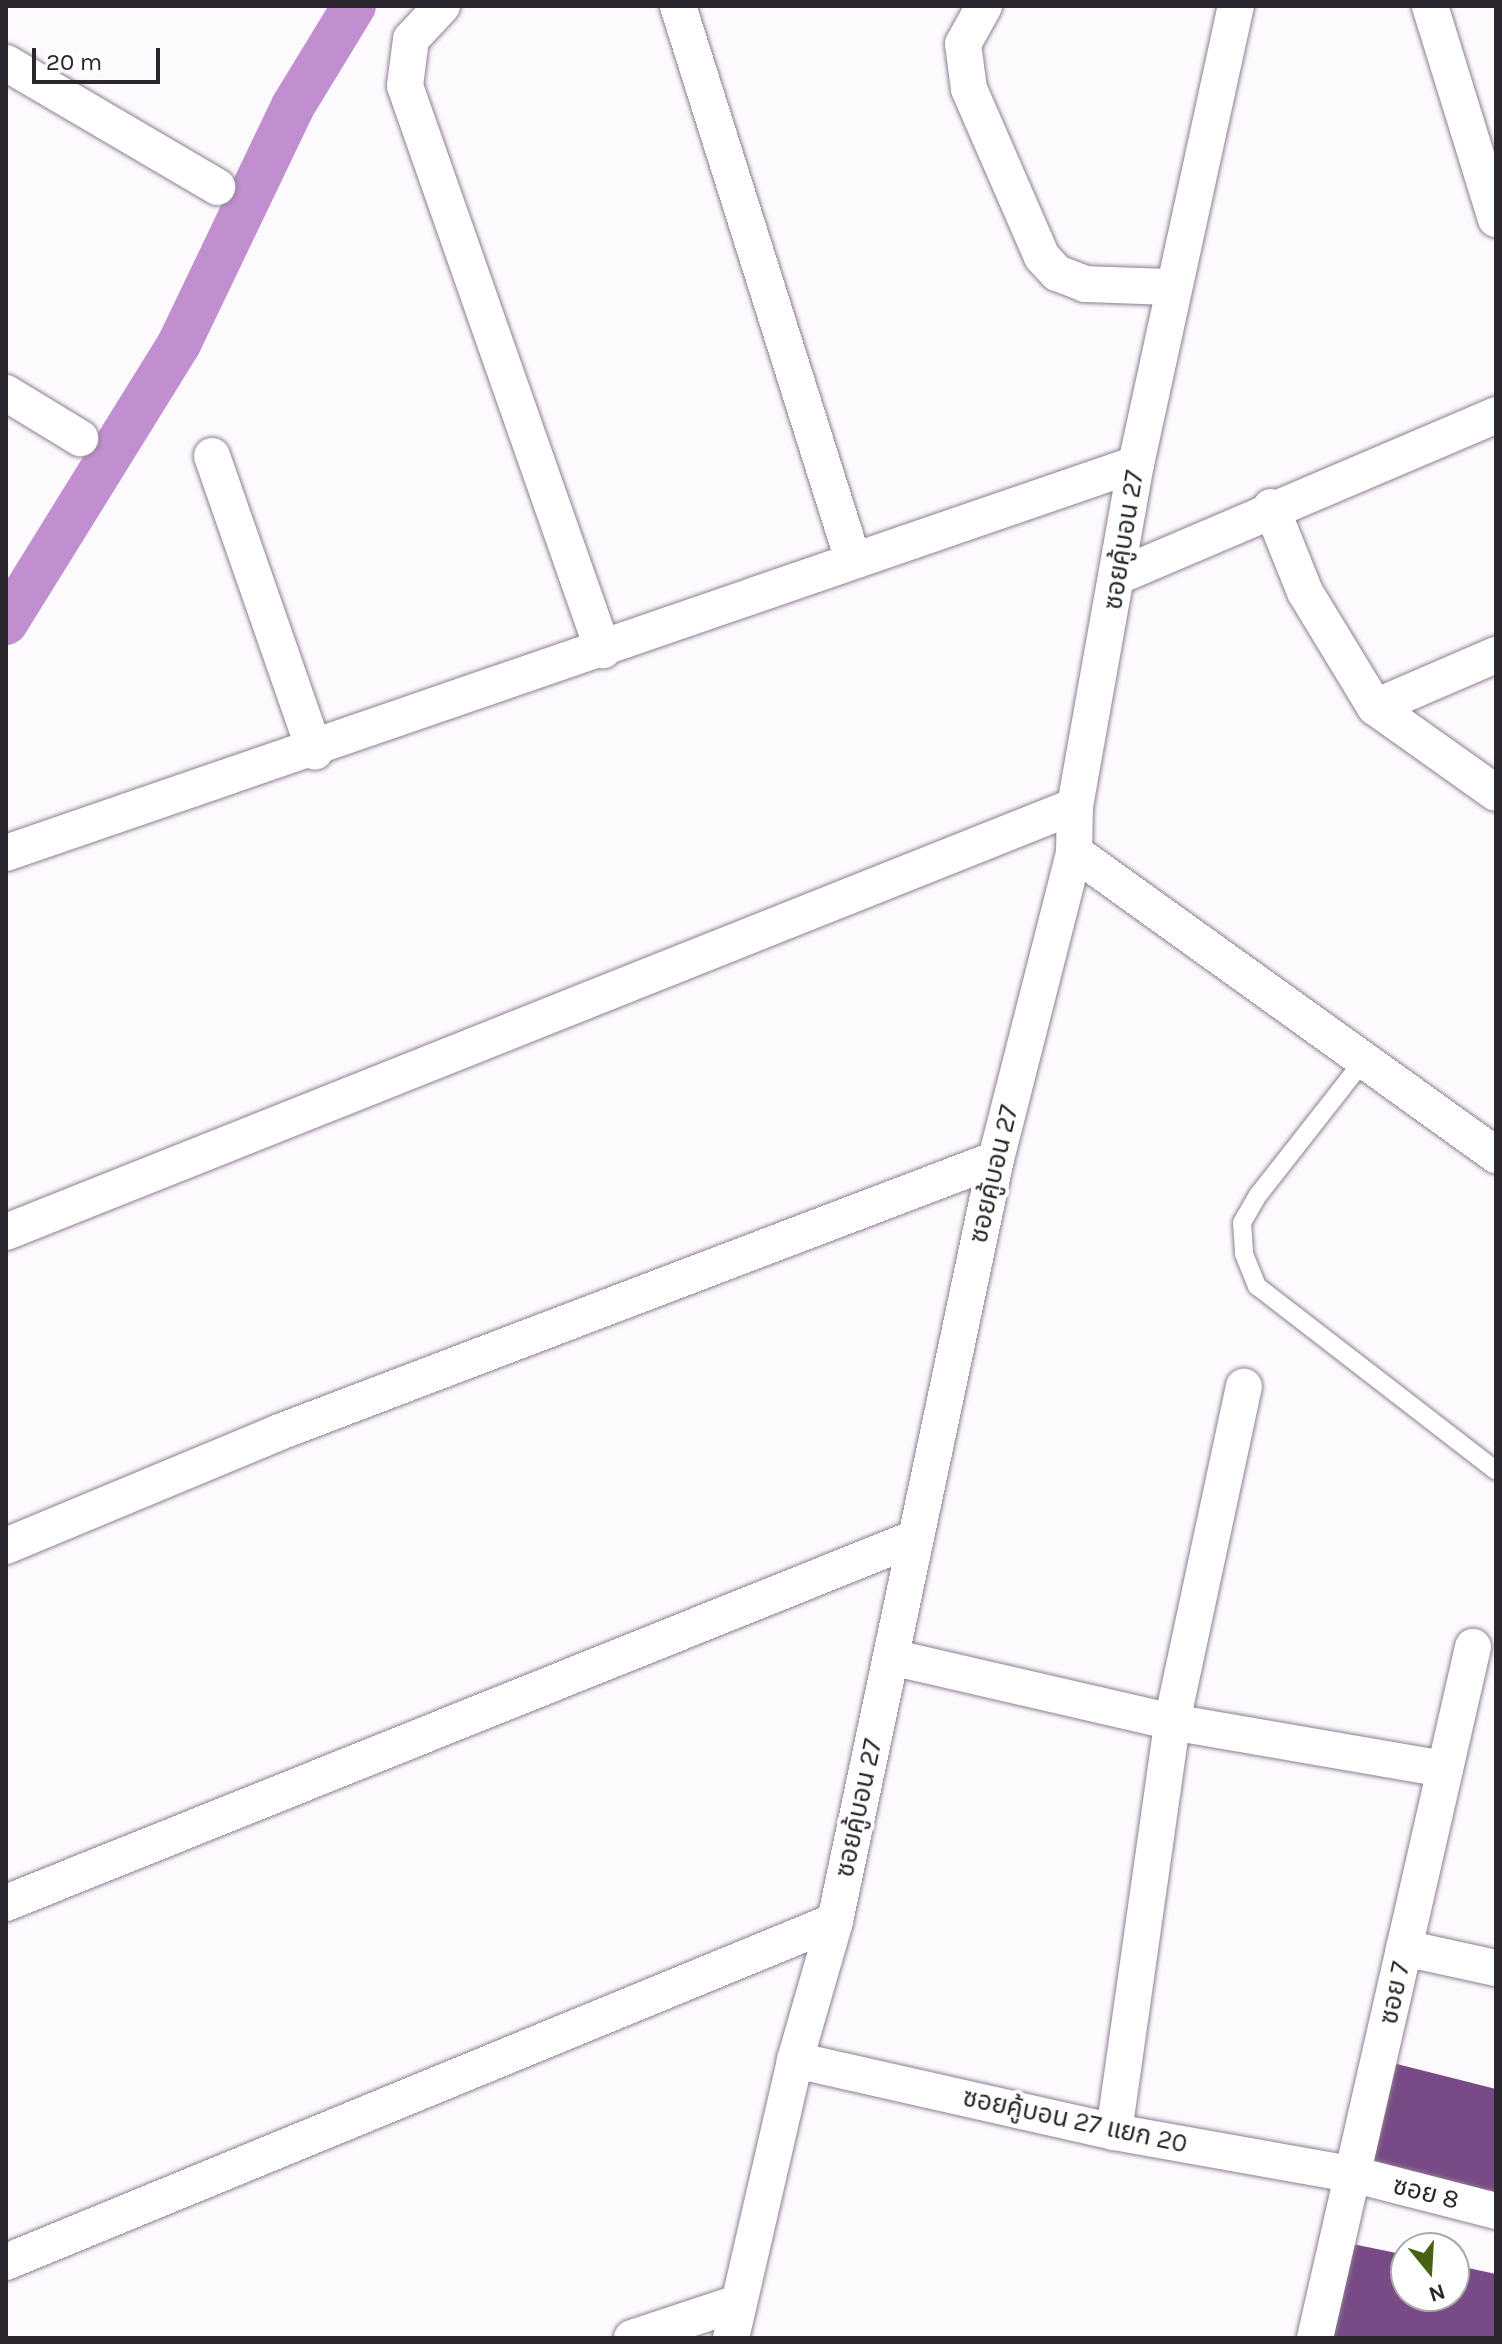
<!DOCTYPE html>
<meta charset="utf-8">
<style>
body{margin:0}
#map{position:relative;width:1502px;height:2344px;overflow:hidden;background:#fdfafe;font-family:Karla,"Noto Sans Thai",sans-serif}
div>[style]{position:absolute}
[style*='--x']{left:calc(var(--x)*1px);top:calc(var(--y)*1px);width:calc(var(--w)*1px);rotate:calc(var(--a)*1deg)}
.canal>*{height:44px;margin:-22px;padding:0 22px;transform-origin:22px;border-radius:22px;background:#c18fcf}
.building>*{inset:0;background:#784b86}
.roads{filter:drop-shadow(0 0 2px #8d7f91) drop-shadow(0 0 2px #8d7f91)}
.lane>*{height:18px;margin:-9px;padding:0 9px;transform-origin:9px;border-radius:9px;background:#fff}
.street>*{height:36px;margin:-18px;padding:0 18px;transform-origin:18px;border-radius:18px;background:#fff}
span{translate:-50% -50%;white-space:nowrap;text-align:center;line-height:1.15;-webkit-text-stroke:8px #fff;paint-order:stroke}
.street-label{font-size:26px;color:#2b262d}
.frame{position:absolute;inset:0;border:8px solid #2b262d;pointer-events:none}
.north{position:absolute;left:1390px;top:2232px;width:80px;height:80px;box-sizing:border-box;background:#fff;border:2px solid #aaa8ab;border-radius:50%;rotate:162deg;font-size:22px;font-weight:700;line-height:32px;text-align:center;color:#2b262d}
.north::after{content:'';display:block;margin:auto;width:28px;height:36px;background:#486211;clip-path:polygon(50% 0,100% 100%,50% 72%,0 100%)}
.scale{position:absolute;left:32px;top:48px;width:128px;height:36px;box-sizing:border-box;border:4px solid #2b262d;border-top:0;padding-left:10px;font-size:24px;line-height:28px;white-space:nowrap;color:#2b262d;-webkit-text-stroke:6px #fff;paint-order:stroke}
</style>
<div id="map">
<div class="canal">
<div style="--x:6;--y:623;--w:328;--a:-58.2"></div>
<div style="--x:179;--y:344;--w:264;--a:-64.4"></div>
<div style="--x:293;--y:106;--w:117;--a:-58.6"></div>
</div>
<div class="building">
<div style="clip-path:polygon(1389px 2062px,1496px 2089px,1496px 2193px,1364px 2160px)"></div>
<div style="clip-path:polygon(1343px 2242px,1406px 2255px,1406px 2296px,1454px 2296px,1454px 2265px,1496px 2274px,1496px 2338px,1319px 2338px)"></div>
</div>
<div class="roads">
<div class="lane">
<div style="--x:1364;--y:1060;--w:172;--a:128.1"></div>
<div style="--x:1258;--y:1195;--w:32;--a:120"></div>
<div style="--x:1242;--y:1223;--w:31;--a:86"></div>
<div style="--x:1244;--y:1254;--w:35;--a:68"></div>
<div style="--x:1257;--y:1286;--w:302;--a:37.7"></div>
</div>
<div class="street">
<div style="--x:442;--y:6;--w:45;--a:133.2"></div>
<div style="--x:411;--y:39;--w:47;--a:97.3"></div>
<div style="--x:405;--y:86;--w:598;--a:70.66"></div>
<div style="--x:678;--y:6;--w:581;--a:72.47"></div>
<div style="--x:984;--y:6;--w:43;--a:118.9"></div>
<div style="--x:963;--y:44;--w:45;--a:82.4"></div>
<div style="--x:969;--y:89;--w:183;--a:66.5"></div>
<div style="--x:1042;--y:257;--w:22;--a:47"></div>
<div style="--x:1057;--y:273;--w:30;--a:21"></div>
<div style="--x:1085;--y:284;--w:87;--a:2"></div>
<div style="--x:1430;--y:6;--w:223;--a:72.8"></div>
<div style="--x:6;--y:63;--w:245;--a:30.4"></div>
<div style="--x:6;--y:393;--w:87;--a:31.3"></div>
<div style="--x:212;--y:456;--w:313;--a:70.8"></div>
<div style="--x:1271;--y:507;--w:92;--a:68.2"></div>
<div style="--x:1305;--y:592;--w:135;--a:58.7"></div>
<div style="--x:1375;--y:707;--w:148;--a:35.4"></div>
<div style="--x:1119;--y:576;--w:410;--a:-23.1"></div>
<div style="--x:1375;--y:707;--w:132;--a:-23.3"></div>
<div style="--x:1074;--y:852;--w:520;--a:35.68"></div>
<div style="--x:6;--y:853;--w:1195;--a:-19"></div>
<div style="--x:6;--y:1232;--w:1151;--a:-21.73"></div>
<div style="--x:6;--y:1546;--w:294;--a:-22.6"></div>
<div style="--x:277;--y:1433;--w:769;--a:-20.86"></div>
<div style="--x:891;--y:1657;--w:288;--a:13"></div>
<div style="--x:1172;--y:1722;--w:277;--a:9.8"></div>
<div style="--x:6;--y:1903;--w:980;--a:-21.88"></div>
<div style="--x:1404;--y:1948;--w:94;--a:12.3"></div>
<div style="--x:795;--y:2060;--w:327;--a:12.7"></div>
<div style="--x:1114;--y:2132;--w:246;--a:10.1"></div>
<div style="--x:1356;--y:2175;--w:145;--a:14.4"></div>
<div style="--x:1114;--y:2132;--w:414;--a:-81.9"></div>
<div style="--x:1172;--y:1722;--w:343;--a:-77.9"></div>
<div style="--x:6;--y:2262;--w:896;--a:-22.36"></div>
<div style="--x:632;--y:2338;--w:112;--a:-18.3"></div>
<div style="--x:731;--y:2338;--w:285;--a:-77"></div>
<div style="--x:795;--y:2060;--w:145;--a:-73.9"></div>
<div style="--x:835;--y:1921;--w:779;--a:-78.07"></div>
<div style="--x:996;--y:1159;--w:317;--a:-75.7"></div>
<div style="--x:1074;--y:852;--w:46;--a:-88.8"></div>
<div style="--x:1075;--y:806;--w:347;--a:-79.9"></div>
<div style="--x:1136;--y:464;--w:469;--a:-77.7"></div>
<div style="--x:1315;--y:2338;--w:709;--a:-77.12"></div>
</div>
</div>
<div class="street-label">
<span style="left:1124px;top:540px;rotate:-81deg">ซอยคู้บอน 27</span>
<span style="left:994px;top:1174px;rotate:-77deg">ซอยคู้บอน 27</span>
<span style="left:859px;top:1808px;rotate:-78deg">ซอยคู้บอน 27</span>
<span style="left:1395px;top:1993px;rotate:-78deg">ซอย 7</span>
<span style="left:1075px;top:2121px;rotate:12deg">ซอยคู้บอน 27 แยก 20</span>
<span style="left:1426px;top:2193px;rotate:14deg">ซอย 8</span>
</div>
<div class="frame"></div>
<div class="north">N</div>
<div class="scale">20 m</div>
</div>
